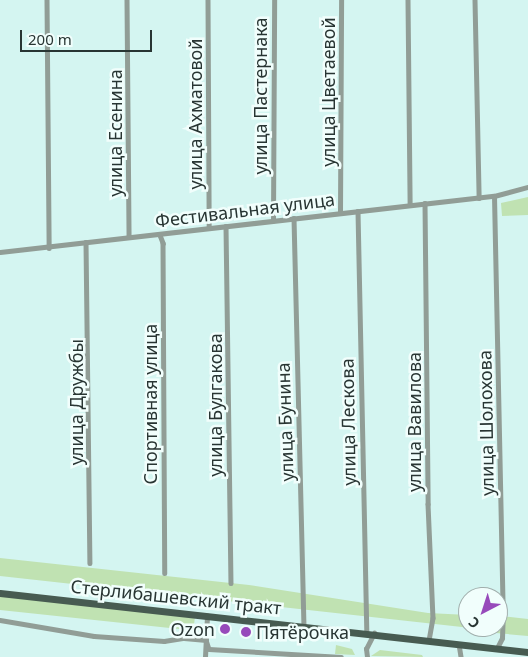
<!DOCTYPE html>
<meta charset="utf-8">
<style>
body{margin:0}
#map{position:relative;width:528px;height:657px;overflow:hidden;background:#d4f5f1;font-family:"Noto Sans",sans-serif}
div>[style]{position:absolute}
[style*='--x']{left:calc(var(--x)*1px);top:calc(var(--y)*1px);width:calc(var(--w)*1px);rotate:calc(var(--a)*1deg)}
.green>*{inset:0;background:#c0e2b2;transform-origin:0 0}
.minor>*{height:4.5px;margin:-2.25px;padding:0 2.25px;transform-origin:2.25px;border-radius:2.25px;background:#919d96}
.tertiary>*{height:5px;margin:-2.5px;padding:0 2.5px;transform-origin:2.5px;border-radius:2.5px;background:#919d96}
.primary>*{height:7px;margin:-3.5px;padding:0 3.5px;transform-origin:3.5px;border-radius:3.5px;background:#475b51}
.dots>*{width:14px;height:14px;translate:-50% -50%;box-sizing:border-box;border:2px solid #f1fefc;border-radius:50%}
span{translate:-50% -50%;white-space:nowrap;text-align:center;line-height:1.15;-webkit-text-stroke:5px #f1fefc;paint-order:stroke}
.street-label{font-size:18px;color:#283533}
.poi-label{font-size:18px;color:#283533}
.right{translate:-100% -50%;text-align:right}
.left{translate:0 -50%;text-align:left}
.north{position:absolute;left:458px;top:587px;width:50px;height:50px;box-sizing:border-box;background:#f1fefc;border:1px solid #a1aeac;border-radius:50%;rotate:220deg;font-size:14px;font-weight:700;line-height:20px;text-align:center;color:#283533}
.north::after{content:'';display:block;margin:auto;width:18px;height:22px;background:#974abb;clip-path:polygon(50% 0,100% 100%,50% 72%,0 100%)}
.scale{position:absolute;left:20px;top:30px;width:132px;height:22px;box-sizing:border-box;border:2px solid #283533;border-top:0;padding-left:6px;font-size:15px;line-height:18px;white-space:nowrap;color:#283533;-webkit-text-stroke:4px #f1fefc;paint-order:stroke}
</style>
<div id="map">
<div class="green">
<div style="clip-path:polygon(528px 197px,528px 215px,502px 216px,501px 203px)"></div>
<div style="clip-path:polygon(0 558px,249px 585px,428px 613px,468px 615px,468px 627px,493px 627px,480px 629px,0 576px)"></div>
<div style="left:0;top:596px;width:196px;height:14px;rotate:6deg"></div>
<div style="clip-path:polygon(500px 616px,528px 619px,528px 636px,496px 633px)"></div>
<div style="clip-path:polygon(336px 645px,352px 649px,355px 655px,335px 654px)"></div>
<div style="clip-path:polygon(380px 650px,422px 655px,423px 657px,371px 656px)"></div>
</div>
<div class="minor">
<div style="--x:47;--y:0;--w:248;--a:89.5"></div>
<div style="--x:127;--y:0;--w:236;--a:89.5"></div>
<div style="--x:208;--y:0;--w:227;--a:89.7"></div>
<div style="--x:408;--y:0;--w:205;--a:89.4"></div>
<div style="--x:475;--y:0;--w:198;--a:88.8"></div>
<div style="--x:425;--y:203;--w:301;--a:89.4"></div>
<div style="--x:428;--y:504;--w:114;--a:87.5"></div>
<div style="--x:433;--y:618;--w:23;--a:100"></div>
<div style="--x:358;--y:211;--w:421;--a:88.8"></div>
<div style="--x:340;--y:213;--w:213;--a:-89.7"></div>
<div style="--x:294;--y:218;--w:407;--a:88.6"></div>
<div style="--x:273;--y:221;--w:221;--a:-89.7"></div>
<div style="--x:226;--y:226;--w:357;--a:89.2"></div>
<div style="--x:160;--y:235;--w:9;--a:69"></div>
<div style="--x:163;--y:243;--w:330;--a:89.7"></div>
<div style="--x:86;--y:242;--w:321;--a:89.3"></div>
<div style="--x:0;--y:620;--w:95;--a:9.7"></div>
<div style="--x:94;--y:636;--w:70;--a:4.1"></div>
<div style="--x:164;--y:641;--w:20;--a:-9"></div>
<div style="--x:184;--y:638;--w:22;--a:5"></div>
<div style="--x:206;--y:640;--w:9;--a:72"></div>
<div style="--x:209;--y:649;--w:132;--a:3.5"></div>
<div style="--x:459;--y:644;--w:13;--a:81"></div>
<div style="--x:205;--y:657;--w:41;--a:-87.2"></div>
<div style="--x:367;--y:657;--w:8;--a:-97"></div>
<div style="--x:366;--y:649;--w:18;--a:-63"></div>
</div>
<div class="tertiary">
<div style="--x:494;--y:196;--w:413;--a:88.8"></div>
<div style="--x:503;--y:609;--w:29;--a:92"></div>
<div style="--x:502;--y:638;--w:11;--a:117"></div>
<div style="--x:0;--y:252;--w:497;--a:-6.5"></div>
<div style="--x:494;--y:196;--w:35;--a:-15"></div>
</div>
<div class="primary">
<div style="--x:0;--y:593;--w:531;--a:6.38"></div>
</div>
<div class="dots">
<div style="left:225px;top:629px;background:#974abb"></div>
<div style="left:246px;top:632px;background:#974abb"></div>
</div>
<div class="street-label">
<span style="left:328px;top:92px;rotate:-90deg">улица Цветаевой</span>
<span style="left:260px;top:96px;rotate:-90deg">улица Пастернака</span>
<span style="left:195px;top:114px;rotate:-90deg">улица Ахматовой</span>
<span style="left:115px;top:133px;rotate:-90deg">улица Есенина</span>
<span style="left:245px;top:210px;rotate:-7deg">Фестивальная улица</span>
<span style="left:76px;top:402px;rotate:-90deg">улица Дружбы</span>
<span style="left:150px;top:404px;rotate:-90deg">Спортивная улица</span>
<span style="left:215px;top:405px;rotate:-90deg">улица Булгакова</span>
<span style="left:285px;top:422px;rotate:-92deg">улица Бунина</span>
<span style="left:348px;top:422px;rotate:-91deg">улица Лескова</span>
<span style="left:414px;top:422px;rotate:-90deg">улица Вавилова</span>
<span style="left:486px;top:423px;rotate:-91deg">улица Шолохова</span>
<span style="left:176px;top:597px;rotate:6deg">Стерлибашевский тракт</span>
</div>
<div class="poi-label">
<span class="right" style="left:215px;top:629px">Ozon</span>
<span class="left" style="left:256px;top:632px">Пятёрочка</span>
</div>
<div class="north">С</div>
<div class="scale">200 m</div>
</div>
